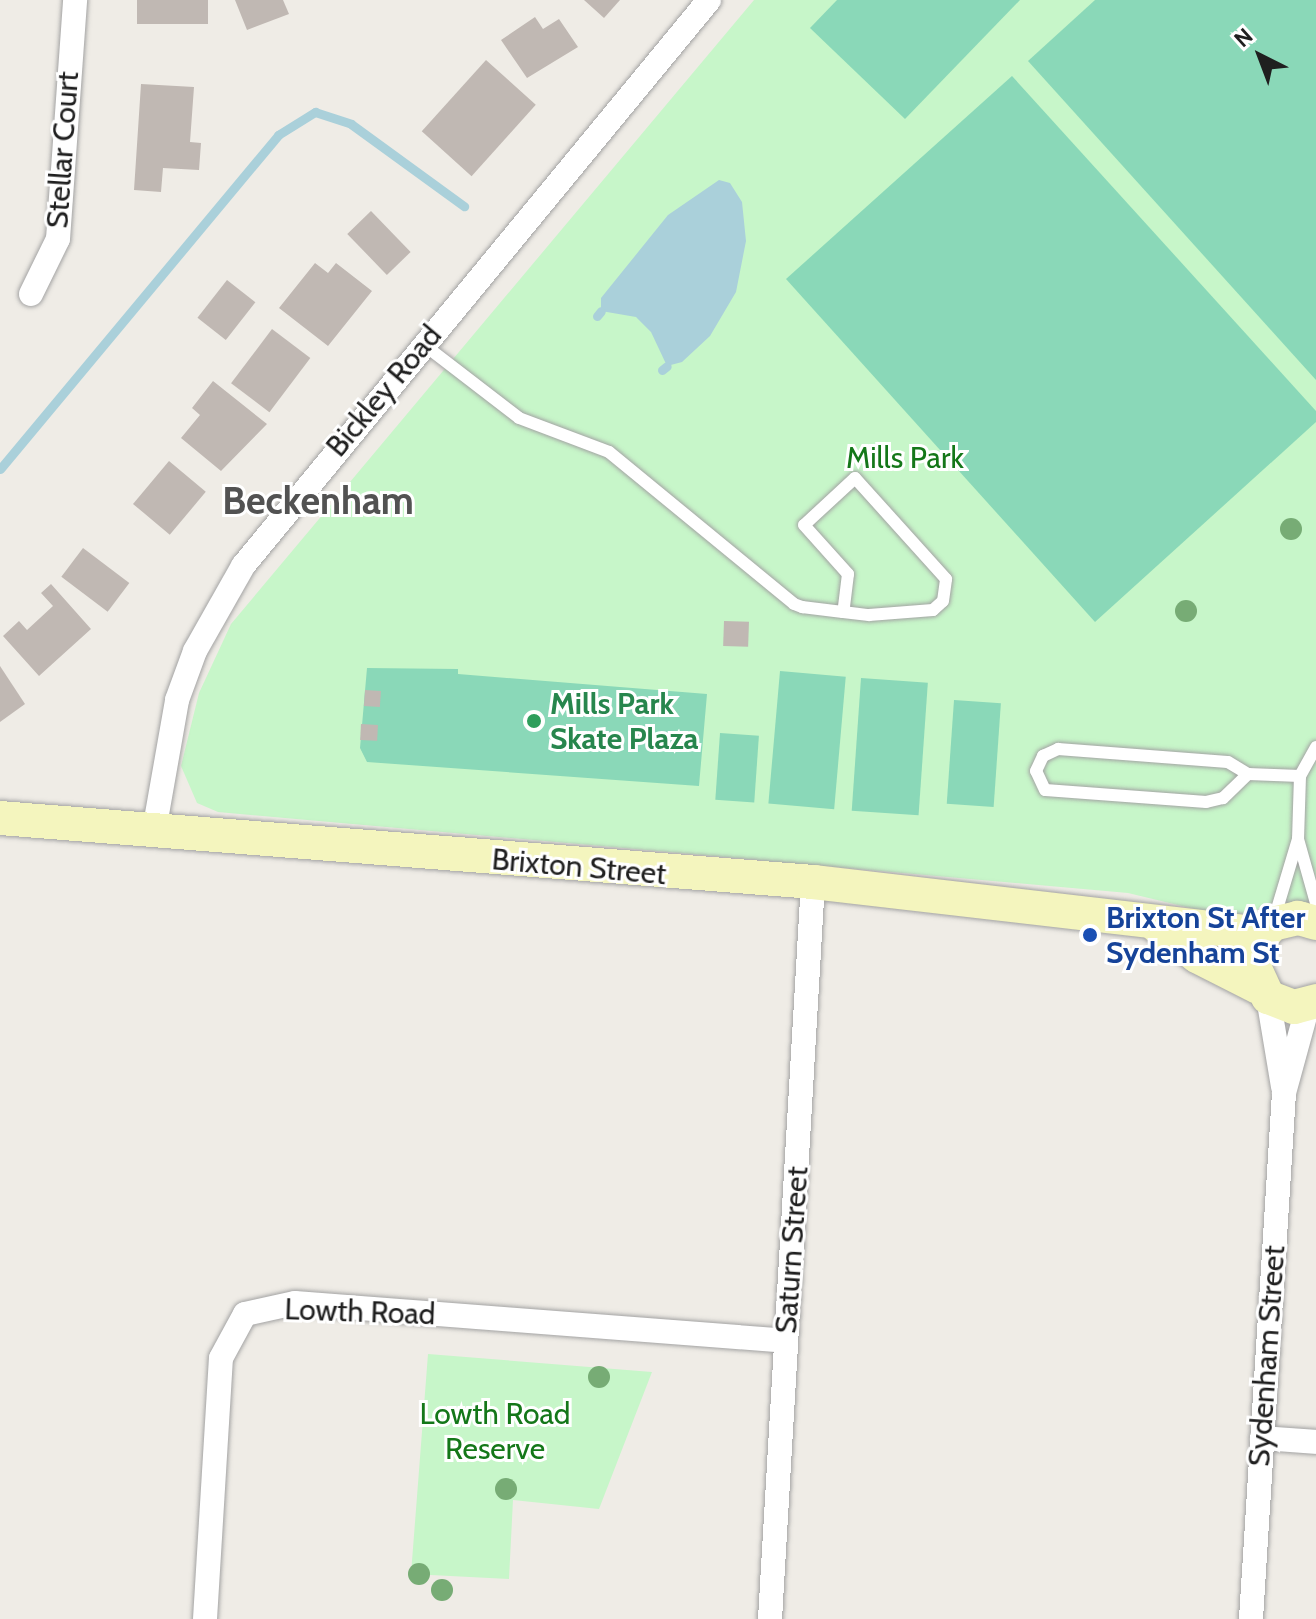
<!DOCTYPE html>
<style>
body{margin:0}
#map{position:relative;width:1316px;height:1619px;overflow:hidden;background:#efece6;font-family:Cabin,sans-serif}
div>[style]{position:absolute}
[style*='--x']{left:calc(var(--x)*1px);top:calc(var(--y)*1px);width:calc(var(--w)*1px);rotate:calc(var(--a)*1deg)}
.park>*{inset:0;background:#c7f6c9}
.pitch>*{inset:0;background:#8ad8b8;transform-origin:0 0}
.water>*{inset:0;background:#aad0da}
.stream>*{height:9px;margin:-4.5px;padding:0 4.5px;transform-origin:4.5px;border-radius:4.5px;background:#aad0da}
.building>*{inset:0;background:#c0b8b3;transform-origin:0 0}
.roads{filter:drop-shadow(0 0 2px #a3a3a3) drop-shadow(0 0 2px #a3a3a3)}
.lane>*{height:12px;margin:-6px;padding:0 6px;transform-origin:6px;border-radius:6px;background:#fff}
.street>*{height:24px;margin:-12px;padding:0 12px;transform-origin:12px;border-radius:12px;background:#fff}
.secondary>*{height:34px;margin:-17px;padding:0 17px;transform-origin:17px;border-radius:17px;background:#f4f5be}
.trees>*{width:22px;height:22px;margin:-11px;border-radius:50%;background:#77ac75}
.dots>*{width:22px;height:22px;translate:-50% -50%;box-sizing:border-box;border:4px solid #fff;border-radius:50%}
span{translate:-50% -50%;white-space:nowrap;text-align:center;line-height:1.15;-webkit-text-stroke:6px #fff;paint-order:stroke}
.street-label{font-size:30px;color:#1f1f1f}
.park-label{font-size:30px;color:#147719}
.leisure-label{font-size:30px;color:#27864d;font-weight:700}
.left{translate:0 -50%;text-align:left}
.transit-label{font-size:30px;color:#164399;font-weight:700}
.district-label{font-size:38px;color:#525252;font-weight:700}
.north{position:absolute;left:1220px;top:16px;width:80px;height:80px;-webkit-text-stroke:6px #fff;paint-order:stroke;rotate:318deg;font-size:22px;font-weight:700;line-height:32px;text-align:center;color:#1f1f1f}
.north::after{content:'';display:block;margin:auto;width:28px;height:36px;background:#1f1f1f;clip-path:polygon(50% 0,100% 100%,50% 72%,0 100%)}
</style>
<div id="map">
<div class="park">
<div style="clip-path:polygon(754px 0,1316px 0,1316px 908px,1264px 903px,1253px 914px,1211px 913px,1128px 893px,218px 812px,197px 803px,181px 766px,199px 693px,231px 624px)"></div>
<div style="clip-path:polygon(428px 1354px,652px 1372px,599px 1509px,513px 1500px,509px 1579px,411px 1574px)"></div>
</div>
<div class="pitch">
<div style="clip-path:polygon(837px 0,1020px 0,905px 119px,810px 28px)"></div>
<div style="clip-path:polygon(1095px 0,1316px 0,1316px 380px,1028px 61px)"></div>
<div style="clip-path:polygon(1012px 76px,1316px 411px,1316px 422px,1095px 622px,786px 279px)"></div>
<div style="clip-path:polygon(367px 668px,458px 669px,458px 674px,707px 694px,699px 786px,367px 762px,360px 748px)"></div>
<div style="left:780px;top:671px;width:66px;height:133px;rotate:5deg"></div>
<div style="left:861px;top:678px;width:67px;height:133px;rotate:4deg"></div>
<div style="left:954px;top:700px;width:47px;height:104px;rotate:4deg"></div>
<div style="left:720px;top:733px;width:39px;height:67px;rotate:4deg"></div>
</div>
<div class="water">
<div style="clip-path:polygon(719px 180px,730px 183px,742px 202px,746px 241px,736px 292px,710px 336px,682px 362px,667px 366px,651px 332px,636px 317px,601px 311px,601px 298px,668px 215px)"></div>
</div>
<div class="stream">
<div style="--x:597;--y:316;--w:6;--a:-51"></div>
<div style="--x:662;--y:370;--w:6;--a:-39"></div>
<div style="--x:0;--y:469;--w:435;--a:-50.2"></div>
<div style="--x:278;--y:135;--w:44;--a:-31.9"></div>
<div style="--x:315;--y:112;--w:38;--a:18"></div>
<div style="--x:351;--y:124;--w:140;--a:36"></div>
</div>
<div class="building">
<div style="left:137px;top:0;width:71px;height:24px"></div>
<div style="clip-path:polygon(235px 0,283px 0,289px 14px,247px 30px)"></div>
<div style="clip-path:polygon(584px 0,620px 0,604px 18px)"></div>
<div style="clip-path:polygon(535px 17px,543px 29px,559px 19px,578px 47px,527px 78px,501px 40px)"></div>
<div style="left:486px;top:60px;width:67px;height:96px;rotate:42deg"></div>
<div style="clip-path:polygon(141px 84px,194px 87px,190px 142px,201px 143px,199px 170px,163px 168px,161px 192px,134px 190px)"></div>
<div style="left:371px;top:211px;width:57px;height:33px;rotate:46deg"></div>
<div style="clip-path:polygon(315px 263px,328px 273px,336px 263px,372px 291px,328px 346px,279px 308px)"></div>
<div style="left:227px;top:280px;width:36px;height:48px;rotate:38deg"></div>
<div style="left:272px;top:329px;width:48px;height:68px;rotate:37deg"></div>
<div style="clip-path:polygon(213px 381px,267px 424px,221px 471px,181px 438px,200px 415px,192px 408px)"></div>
<div style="left:169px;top:461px;width:48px;height:56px;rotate:40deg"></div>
<div style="left:83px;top:548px;width:58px;height:36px;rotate:37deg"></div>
<div style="clip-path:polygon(51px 584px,91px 629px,39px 676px,3px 636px,19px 621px,27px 630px,53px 606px,41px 593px)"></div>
<div style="left:724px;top:621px;width:25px;height:25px;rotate:2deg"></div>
<div style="clip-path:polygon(0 666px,25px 704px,0 722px)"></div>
<div style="left:365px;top:690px;width:16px;height:16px;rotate:4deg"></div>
<div style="left:361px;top:724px;width:17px;height:16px;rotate:3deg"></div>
</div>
<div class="roads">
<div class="lane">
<div style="--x:423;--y:344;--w:121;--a:37.6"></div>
<div style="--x:519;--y:418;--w:96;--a:20.7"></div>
<div style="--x:609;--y:452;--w:239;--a:39.4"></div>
<div style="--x:794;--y:604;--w:9;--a:21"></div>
<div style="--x:802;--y:607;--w:41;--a:7"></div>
<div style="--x:843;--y:612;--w:26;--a:7"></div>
<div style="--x:869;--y:615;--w:64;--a:-4.5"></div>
<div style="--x:933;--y:610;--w:13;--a:-42"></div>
<div style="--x:943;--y:601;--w:22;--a:-82"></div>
<div style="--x:946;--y:579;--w:136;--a:-132"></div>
<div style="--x:855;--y:478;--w:69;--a:137.3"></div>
<div style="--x:804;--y:525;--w:66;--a:48.1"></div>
<div style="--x:848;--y:574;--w:38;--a:97"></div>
<div style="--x:1248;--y:774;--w:35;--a:136"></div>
<div style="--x:1223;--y:798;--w:17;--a:167"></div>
<div style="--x:1206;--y:802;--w:161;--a:-175.7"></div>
<div style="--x:1045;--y:790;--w:21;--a:-115"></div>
<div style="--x:1036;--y:771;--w:17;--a:-65"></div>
<div style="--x:1043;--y:756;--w:17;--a:-25"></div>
<div style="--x:1058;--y:749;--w:170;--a:4.4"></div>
<div style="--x:1228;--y:762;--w:23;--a:31"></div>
<div style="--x:1248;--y:774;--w:52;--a:2.2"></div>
<div style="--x:1300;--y:776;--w:63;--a:91.8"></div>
<div style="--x:1298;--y:839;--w:84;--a:106.7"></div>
<div style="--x:1300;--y:776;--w:33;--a:-61"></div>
<div style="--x:1298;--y:839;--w:66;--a:74.3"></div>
</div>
<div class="street">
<div style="--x:31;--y:294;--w:61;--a:-63.9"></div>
<div style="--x:58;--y:239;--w:240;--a:-85.9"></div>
<div style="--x:154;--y:831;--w:133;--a:-80"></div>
<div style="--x:177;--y:700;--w:52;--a:-69.8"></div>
<div style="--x:195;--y:651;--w:98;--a:-60.5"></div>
<div style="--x:243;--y:566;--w:733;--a:-50.53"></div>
<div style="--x:1268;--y:997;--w:91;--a:80.5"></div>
<div style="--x:1262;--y:1438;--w:54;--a:4.2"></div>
<div style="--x:205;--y:1619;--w:261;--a:-86.5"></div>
<div style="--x:221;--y:1358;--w:50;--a:-61.4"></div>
<div style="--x:245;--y:1314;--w:51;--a:-12.4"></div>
<div style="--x:295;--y:1303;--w:492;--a:4.4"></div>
<div style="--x:770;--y:1619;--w:738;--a:-86.66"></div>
<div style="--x:1251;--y:1619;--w:527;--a:-86.41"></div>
<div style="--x:1284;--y:1093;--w:91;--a:-74.7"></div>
</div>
<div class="secondary">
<div style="--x:0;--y:818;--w:816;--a:4.5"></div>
<div style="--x:813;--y:882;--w:451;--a:6.6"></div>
<div style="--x:1316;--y:923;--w:19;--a:-164"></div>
<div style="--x:1298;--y:918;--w:27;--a:167"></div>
<div style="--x:1272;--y:924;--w:28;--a:129"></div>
<div style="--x:1254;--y:946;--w:14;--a:102"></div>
<div style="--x:1251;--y:960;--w:41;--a:65.3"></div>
<div style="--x:1268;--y:997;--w:28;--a:21"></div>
<div style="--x:1294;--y:1007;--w:23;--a:-15"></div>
<div style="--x:1157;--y:926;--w:50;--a:36.9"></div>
<div style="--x:1197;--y:956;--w:68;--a:26.9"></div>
</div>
</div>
<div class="trees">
<div style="left:1291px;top:529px"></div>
<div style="left:1186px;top:611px"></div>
<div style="left:599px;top:1377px"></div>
<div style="left:506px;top:1489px"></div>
<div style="left:419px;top:1574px"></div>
<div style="left:442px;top:1590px"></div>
</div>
<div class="dots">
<div style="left:534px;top:721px;background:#2e9e5b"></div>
<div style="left:1090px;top:935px;background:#1a4fb4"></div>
</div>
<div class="street-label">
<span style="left:63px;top:150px;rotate:-86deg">Stellar Court</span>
<span style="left:384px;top:391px;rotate:-50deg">Bickley Road</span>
<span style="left:579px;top:867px;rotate:5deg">Brixton Street</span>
<span style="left:792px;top:1250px;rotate:-86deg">Saturn Street</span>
<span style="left:360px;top:1312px;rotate:2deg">Lowth Road</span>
<span style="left:1267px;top:1356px;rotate:-86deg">Sydenham Street</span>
</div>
<div class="park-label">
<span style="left:905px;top:458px">Mills Park</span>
<span style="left:495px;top:1431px">Lowth Road<br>Reserve</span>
</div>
<div class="leisure-label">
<span class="left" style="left:550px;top:721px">Mills Park<br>Skate Plaza</span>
</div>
<div class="transit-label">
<span class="left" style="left:1106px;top:935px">Brixton St After<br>Sydenham St</span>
</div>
<div class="district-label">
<span style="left:318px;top:501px">Beckenham</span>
</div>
<div class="north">N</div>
</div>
